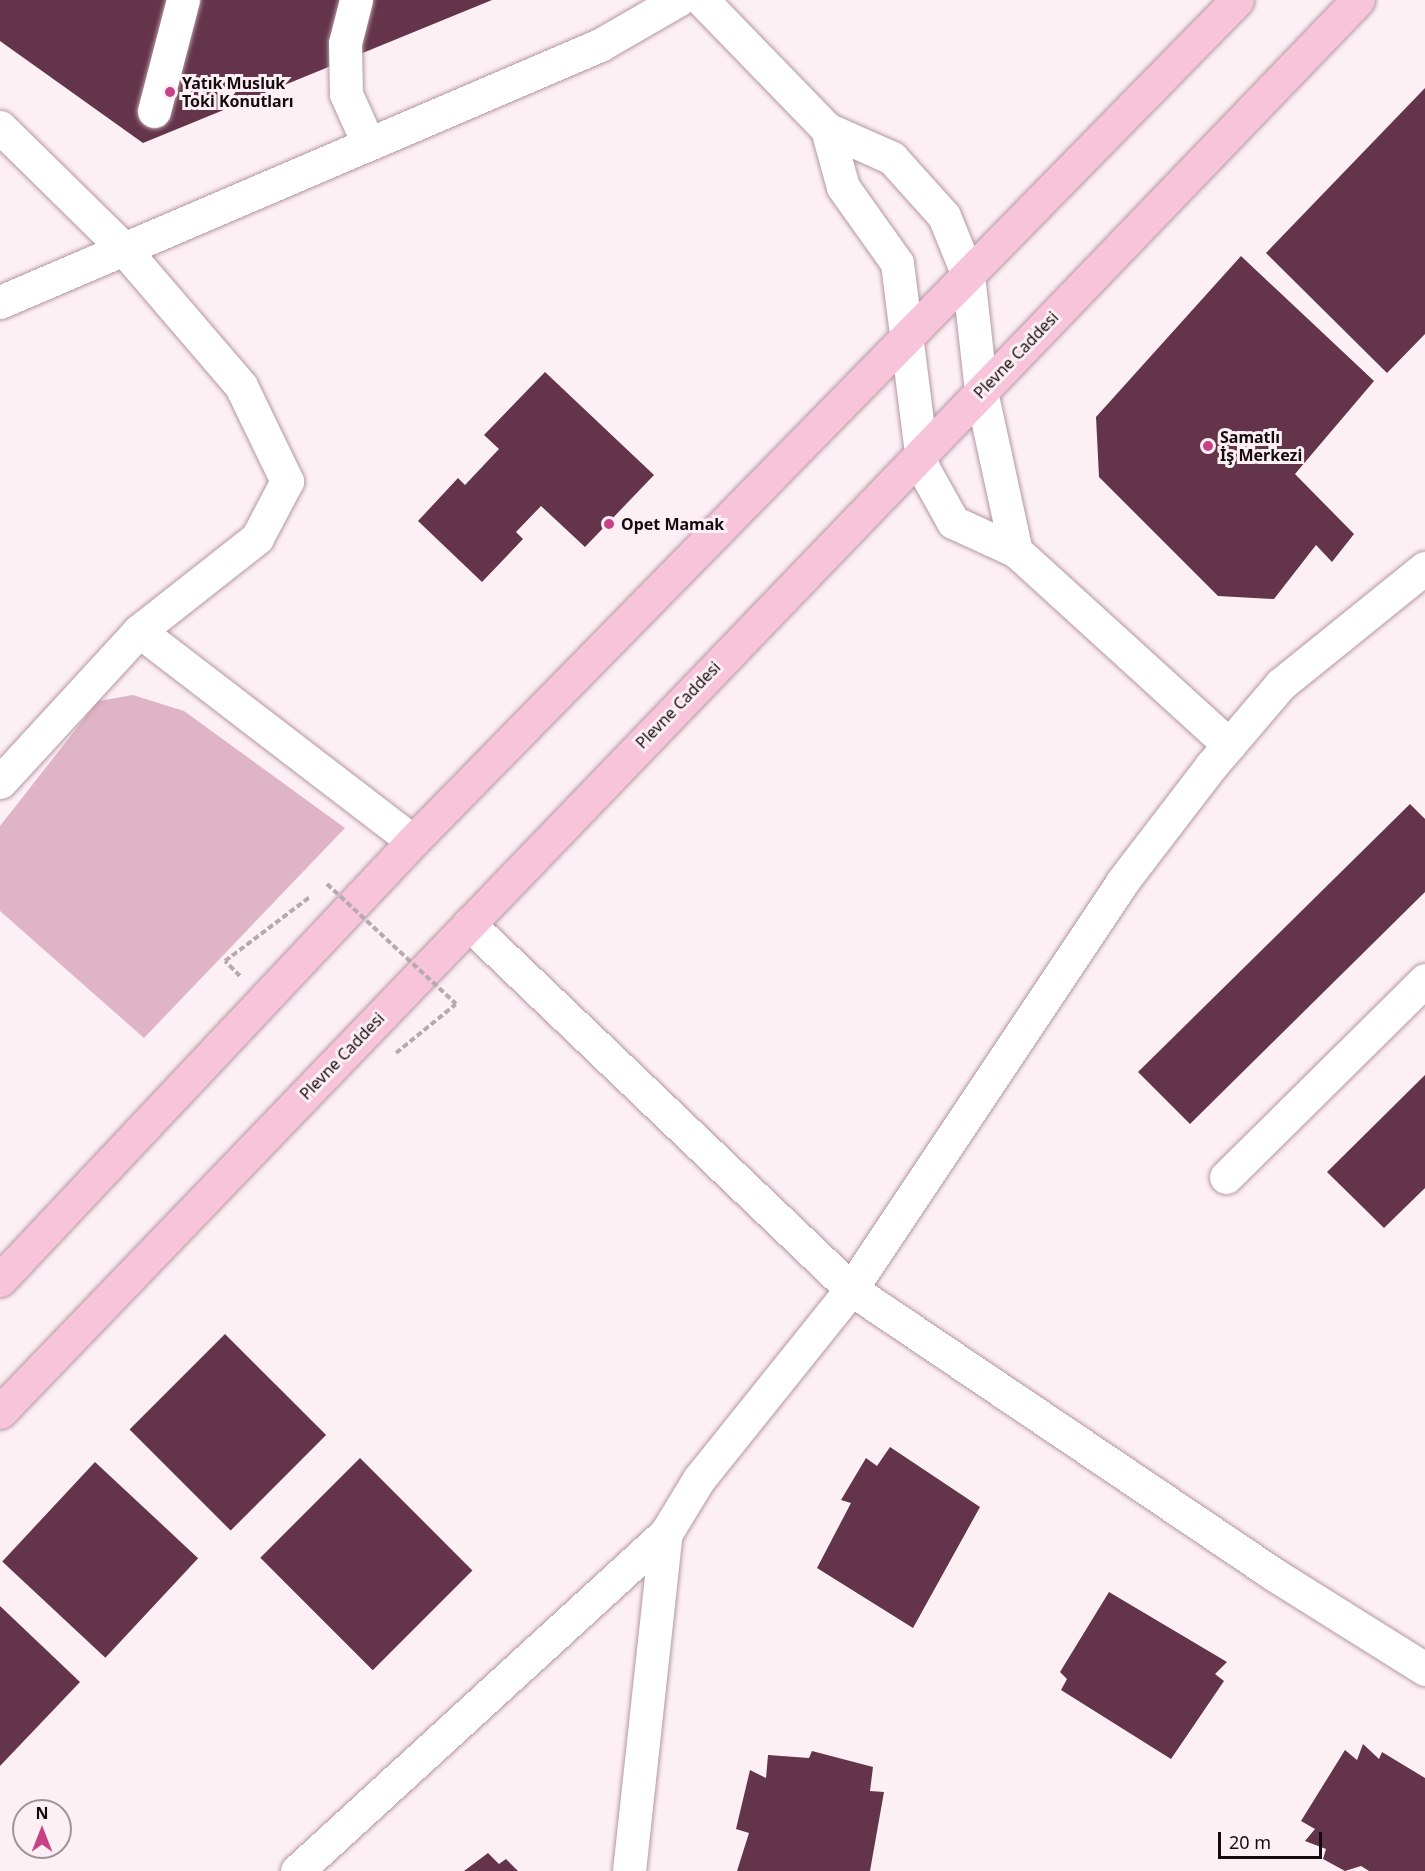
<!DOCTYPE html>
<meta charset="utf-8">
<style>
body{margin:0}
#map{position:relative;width:1425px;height:1871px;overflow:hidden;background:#fdf0f5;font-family:"Noto Sans",sans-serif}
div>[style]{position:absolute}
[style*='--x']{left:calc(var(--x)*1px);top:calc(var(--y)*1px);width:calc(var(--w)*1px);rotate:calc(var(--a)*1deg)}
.green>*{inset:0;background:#dfb4c5}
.building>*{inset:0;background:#64344a;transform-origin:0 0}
.path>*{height:4px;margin-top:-2px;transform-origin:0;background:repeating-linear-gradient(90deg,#b6aaaf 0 6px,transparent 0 9px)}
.roads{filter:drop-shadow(0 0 2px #b497a2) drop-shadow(0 0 2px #b497a2)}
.minor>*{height:33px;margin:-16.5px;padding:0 16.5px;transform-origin:16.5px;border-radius:16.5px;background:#fff}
.major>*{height:33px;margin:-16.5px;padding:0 16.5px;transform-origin:16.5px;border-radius:16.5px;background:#f7c4da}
.path-bridge>*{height:4px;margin-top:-2px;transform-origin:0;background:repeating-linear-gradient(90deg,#b6aaaf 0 6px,transparent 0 9px)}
.dots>*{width:16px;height:16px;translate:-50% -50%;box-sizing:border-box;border:3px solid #fdf0f5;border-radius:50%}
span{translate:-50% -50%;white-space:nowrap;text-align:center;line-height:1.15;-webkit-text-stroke:6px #fdf0f5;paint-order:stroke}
.poi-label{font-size:16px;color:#150b0f;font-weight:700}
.left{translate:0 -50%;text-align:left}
.street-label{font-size:16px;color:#150b0f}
.north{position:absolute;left:12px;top:1799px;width:60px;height:60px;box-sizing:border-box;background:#fdf0f5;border:2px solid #a09499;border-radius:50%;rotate:0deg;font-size:16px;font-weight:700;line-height:24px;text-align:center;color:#150b0f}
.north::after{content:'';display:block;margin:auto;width:21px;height:27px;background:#c64185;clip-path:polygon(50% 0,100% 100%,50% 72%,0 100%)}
.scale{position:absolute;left:1218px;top:1832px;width:104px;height:27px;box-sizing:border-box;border:3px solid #150b0f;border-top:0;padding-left:8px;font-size:18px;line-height:21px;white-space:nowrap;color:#150b0f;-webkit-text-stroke:4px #fdf0f5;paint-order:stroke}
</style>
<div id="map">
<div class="green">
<div style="clip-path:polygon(133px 695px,184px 711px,345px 828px,144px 1038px,0 911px,0 826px,98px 701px)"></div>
</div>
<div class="building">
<div style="clip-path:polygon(0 0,492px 0,143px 143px,0 41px)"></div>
<div style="clip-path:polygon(1425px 88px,1425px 334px,1387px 373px,1266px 253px)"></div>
<div style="clip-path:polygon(1241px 256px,1374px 381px,1295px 474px,1354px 534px,1332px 562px,1316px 545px,1274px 599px,1218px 596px,1099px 477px,1096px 417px)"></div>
<div style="clip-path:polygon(545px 372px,654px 475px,585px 547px,541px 506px,516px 532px,523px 539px,482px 582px,418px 521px,458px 478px,465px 485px,499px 449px,484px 435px)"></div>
<div style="clip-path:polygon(1410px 804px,1425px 819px,1425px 892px,1190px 1124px,1138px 1072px)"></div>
<div style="clip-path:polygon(1425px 1075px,1425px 1188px,1384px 1228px,1327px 1172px)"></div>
<div style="left:225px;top:1334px;width:143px;height:135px;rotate:45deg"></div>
<div style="clip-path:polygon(890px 1447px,980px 1507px,913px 1628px,817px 1568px,851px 1503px,841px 1500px,866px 1458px,877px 1466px)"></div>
<div style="left:360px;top:1458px;width:159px;height:141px;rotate:45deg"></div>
<div style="left:95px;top:1462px;width:141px;height:136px;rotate:43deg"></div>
<div style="clip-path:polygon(1109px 1592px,1227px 1662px,1215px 1674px,1224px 1681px,1171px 1759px,1061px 1690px,1067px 1679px,1060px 1672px)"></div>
<div style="clip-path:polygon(0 1606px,80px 1682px,0 1766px)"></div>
<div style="clip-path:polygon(1363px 1744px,1379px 1759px,1382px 1752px,1425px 1778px,1425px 1871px,1369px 1871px,1361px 1866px,1345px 1871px,1323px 1859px,1326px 1849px,1305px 1841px,1315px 1829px,1301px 1821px,1345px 1750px,1357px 1760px)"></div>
<div style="clip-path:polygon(812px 1751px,873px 1767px,870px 1791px,884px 1792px,870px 1871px,737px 1871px,749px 1833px,736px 1829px,750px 1770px,766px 1778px,768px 1755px,809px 1758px)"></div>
<div style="clip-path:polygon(488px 1853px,499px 1864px,506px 1859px,518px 1871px,464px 1871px)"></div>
</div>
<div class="path">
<div style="--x:240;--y:976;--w:21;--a:-135"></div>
<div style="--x:225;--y:961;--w:106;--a:-37"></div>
<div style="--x:396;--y:1053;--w:77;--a:-39.2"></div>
</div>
<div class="roads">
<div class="minor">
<div style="--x:356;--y:0;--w:44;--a:104.3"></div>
<div style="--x:345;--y:43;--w:51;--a:88.9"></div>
<div style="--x:346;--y:94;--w:54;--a:65.8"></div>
<div style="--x:702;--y:0;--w:180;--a:45.9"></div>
<div style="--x:827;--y:129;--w:71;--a:24"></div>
<div style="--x:892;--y:158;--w:78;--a:48.1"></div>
<div style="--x:944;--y:216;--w:64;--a:67.9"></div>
<div style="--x:968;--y:275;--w:117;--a:83.6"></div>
<div style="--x:981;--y:391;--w:164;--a:77.7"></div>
<div style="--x:154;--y:111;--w:115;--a:-75.4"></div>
<div style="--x:0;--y:127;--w:171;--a:44.5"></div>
<div style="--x:122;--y:247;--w:183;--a:49.4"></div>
<div style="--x:241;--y:386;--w:106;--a:64.2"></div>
<div style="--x:287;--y:481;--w:64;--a:117.8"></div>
<div style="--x:257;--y:538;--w:150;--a:141.8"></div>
<div style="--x:139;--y:631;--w:205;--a:132.6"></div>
<div style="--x:827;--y:129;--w:60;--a:74.6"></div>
<div style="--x:843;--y:187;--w:93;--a:54.6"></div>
<div style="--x:897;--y:263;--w:207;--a:82.8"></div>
<div style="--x:923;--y:468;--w:62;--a:60.9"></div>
<div style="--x:953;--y:522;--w:69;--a:24.7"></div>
<div style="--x:1016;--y:551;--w:288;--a:42.3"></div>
<div style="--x:0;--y:302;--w:653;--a:-23.19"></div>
<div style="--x:600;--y:45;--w:90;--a:-30"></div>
<div style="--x:139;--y:631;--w:345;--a:37.5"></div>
<div style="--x:469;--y:924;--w:528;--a:43.7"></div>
<div style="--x:851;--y:1289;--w:511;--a:34"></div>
<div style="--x:1275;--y:1575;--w:177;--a:32.1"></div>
<div style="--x:1226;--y:1177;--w:280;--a:-44.7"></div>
<div style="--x:297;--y:1871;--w:500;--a:-42.49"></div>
<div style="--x:666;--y:1533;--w:63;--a:-58.6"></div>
<div style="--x:699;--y:1479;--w:243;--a:-51.3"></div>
<div style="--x:851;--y:1289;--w:489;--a:-56.3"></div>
<div style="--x:1122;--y:882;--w:146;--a:-52.5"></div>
<div style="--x:1211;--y:766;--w:108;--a:-49.5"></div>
<div style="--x:1281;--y:684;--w:185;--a:-38.9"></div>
<div style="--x:629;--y:1871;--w:340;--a:-83.8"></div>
</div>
<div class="major">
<div style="--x:0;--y:1280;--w:603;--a:-46.75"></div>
<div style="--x:413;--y:841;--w:1177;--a:-45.58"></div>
<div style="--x:0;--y:1412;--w:1959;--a:-46.12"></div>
</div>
</div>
<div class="path-bridge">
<div style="--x:327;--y:884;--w:176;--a:42.9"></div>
</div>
<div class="dots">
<div style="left:170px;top:92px;background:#c64185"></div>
<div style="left:1208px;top:446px;background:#c64185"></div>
<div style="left:609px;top:524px;background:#c64185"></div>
</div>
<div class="poi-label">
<span class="left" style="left:182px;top:92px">Yatık Musluk<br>Toki Konutları</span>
<span class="left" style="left:1220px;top:446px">Samatlı<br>İş Merkezi</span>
<span class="left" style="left:621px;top:524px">Opet Mamak</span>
</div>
<div class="street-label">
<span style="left:1016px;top:355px;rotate:-46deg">Plevne Caddesi</span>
<span style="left:678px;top:705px;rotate:-46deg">Plevne Caddesi</span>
<span style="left:342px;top:1056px;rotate:-46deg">Plevne Caddesi</span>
</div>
<div class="north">N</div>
<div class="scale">20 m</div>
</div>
